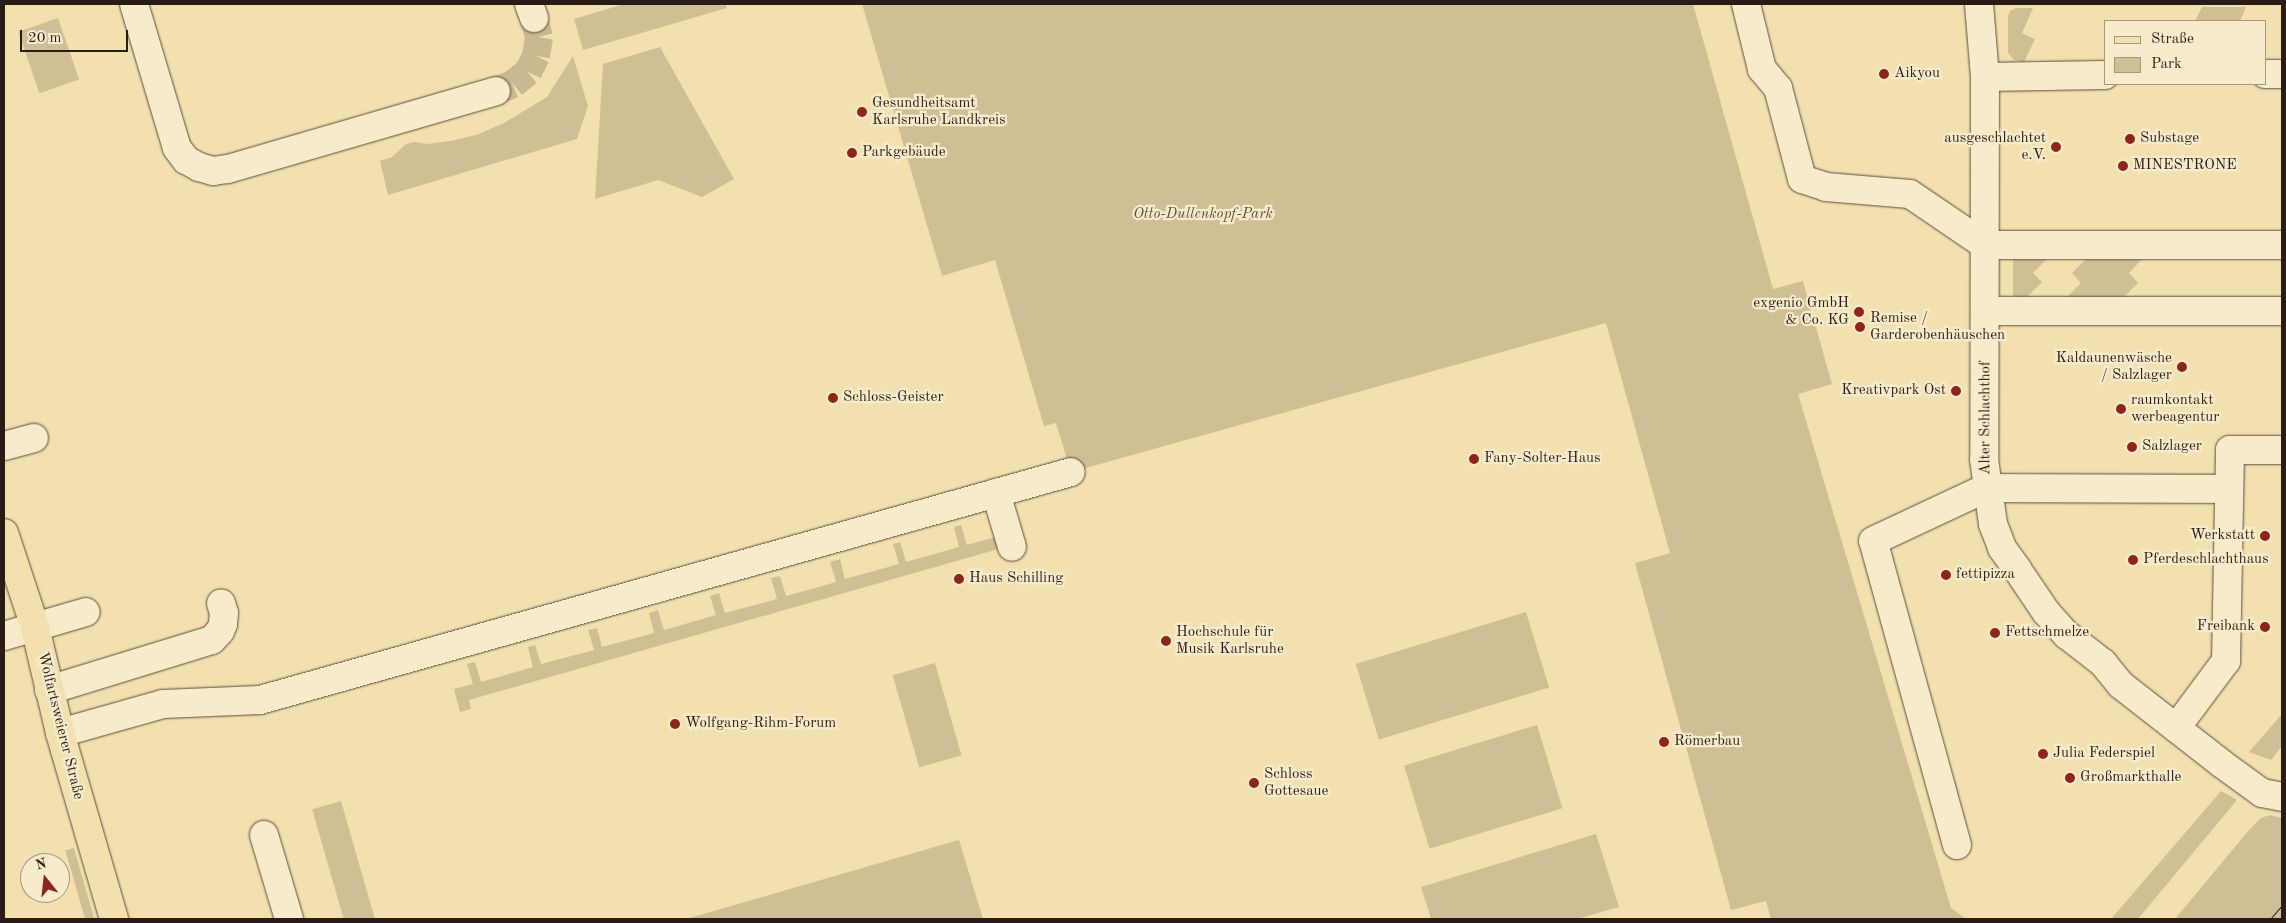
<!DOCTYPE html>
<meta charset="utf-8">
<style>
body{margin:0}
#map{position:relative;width:2286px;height:923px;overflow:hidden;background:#f2e0af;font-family:"Old Standard TT",serif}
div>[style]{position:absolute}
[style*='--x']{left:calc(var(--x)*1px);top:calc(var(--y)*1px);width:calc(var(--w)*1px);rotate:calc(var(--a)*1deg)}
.green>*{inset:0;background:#d0bf95;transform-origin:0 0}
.minor-tunnel>*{height:28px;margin-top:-14px;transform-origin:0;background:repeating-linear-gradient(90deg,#cab990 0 28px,transparent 0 42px)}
.roads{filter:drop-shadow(0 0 1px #5b4d3c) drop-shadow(0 0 1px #5b4d3c)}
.minor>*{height:28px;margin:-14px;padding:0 14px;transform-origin:14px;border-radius:14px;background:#f7ebcb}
.major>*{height:28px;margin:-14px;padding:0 14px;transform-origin:14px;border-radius:14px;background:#f2e0af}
.tram>*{height:1px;margin:-0.5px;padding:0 0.5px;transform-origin:0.5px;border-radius:0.5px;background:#291c16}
.dots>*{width:14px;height:14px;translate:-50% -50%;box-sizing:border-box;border:2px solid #f7ebcb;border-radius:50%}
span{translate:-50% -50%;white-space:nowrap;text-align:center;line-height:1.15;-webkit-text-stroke:4.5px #f7ebcb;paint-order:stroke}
.poi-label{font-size:15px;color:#291c16}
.left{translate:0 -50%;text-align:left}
.right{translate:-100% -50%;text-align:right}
.park-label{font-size:15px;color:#5b4d3c;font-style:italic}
.street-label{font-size:15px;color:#291c16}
.frame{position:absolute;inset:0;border:5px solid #291c16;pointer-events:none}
.legend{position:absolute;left:2104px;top:20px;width:162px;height:65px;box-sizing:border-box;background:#f7ebcb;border:1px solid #a59883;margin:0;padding:6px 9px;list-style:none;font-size:15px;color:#291c16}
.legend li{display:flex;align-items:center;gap:10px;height:25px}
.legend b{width:25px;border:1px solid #a59883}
.north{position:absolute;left:20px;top:853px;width:50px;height:50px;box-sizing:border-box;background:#f7ebcb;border:1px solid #a59883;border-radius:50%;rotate:344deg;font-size:14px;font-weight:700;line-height:20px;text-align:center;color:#291c16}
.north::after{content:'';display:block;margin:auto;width:18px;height:22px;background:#8f2418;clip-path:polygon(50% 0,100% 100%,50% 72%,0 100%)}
.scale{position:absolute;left:20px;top:30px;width:108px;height:22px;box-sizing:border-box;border:2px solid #291c16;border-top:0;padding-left:6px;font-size:15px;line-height:18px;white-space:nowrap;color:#291c16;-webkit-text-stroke:4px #f7ebcb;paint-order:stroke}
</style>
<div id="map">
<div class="green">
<div style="clip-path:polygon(624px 4px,725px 4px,727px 8px,583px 50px,574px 19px)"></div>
<div style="clip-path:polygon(862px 4px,1693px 4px,1773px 289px,1803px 281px,1832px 384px,1798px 394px,1951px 908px,1966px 919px,1771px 919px,1766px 901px,1731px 910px,1635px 563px,1670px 553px,1606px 323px,1071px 472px,1056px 423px,1044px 426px,995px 260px,942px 276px)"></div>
<div style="clip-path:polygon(2202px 7px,2246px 7px,2240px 21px,2195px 21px)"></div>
<div style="clip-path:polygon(2016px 8px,2033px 8px,2022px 33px,2035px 39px,2024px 62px,2014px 60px,2008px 53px,2008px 16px,2010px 11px)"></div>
<div style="left:58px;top:18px;width:65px;height:42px;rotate:71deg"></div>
<div style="clip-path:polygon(660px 47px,734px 179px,702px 197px,658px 180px,595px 199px,603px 64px)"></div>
<div style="clip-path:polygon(573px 56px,588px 106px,577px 139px,388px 195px,380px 161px,392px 157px,406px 144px,414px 142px,427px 144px,450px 141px,476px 135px,504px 123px,547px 97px)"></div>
<div style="clip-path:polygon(2051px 255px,2033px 273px,2042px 282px,2025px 299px,2013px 296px,2013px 259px)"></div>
<div style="clip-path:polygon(2090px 255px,2146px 255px,2129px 273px,2138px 283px,2121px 300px,2064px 300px,2081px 283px,2072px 273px)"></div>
<div style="clip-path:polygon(961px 525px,967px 545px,999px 536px,1002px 548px,469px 700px,471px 709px,460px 712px,454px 689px,473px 684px,467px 664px,475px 662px,481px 682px,533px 667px,528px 647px,535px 645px,541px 664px,594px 650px,588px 630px,597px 628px,602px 647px,654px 633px,649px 613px,658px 610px,664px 630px,716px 615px,710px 596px,719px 593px,725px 613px,777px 599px,771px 578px,780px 576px,786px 596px,836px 582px,830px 562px,840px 559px,845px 579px,899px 564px,893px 544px,900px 542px,906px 562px,959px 547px,954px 527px)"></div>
<div style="left:1526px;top:612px;width:79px;height:178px;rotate:73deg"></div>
<div style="left:935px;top:663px;width:96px;height:44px;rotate:74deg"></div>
<div style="clip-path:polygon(2282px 714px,2282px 746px,2271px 760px,2249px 752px)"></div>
<div style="left:1537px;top:725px;width:87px;height:139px;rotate:73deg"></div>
<div style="clip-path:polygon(2221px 791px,2237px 800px,2138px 919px,2111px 919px)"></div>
<div style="left:341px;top:801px;width:123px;height:30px;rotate:74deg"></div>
<div style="clip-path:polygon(2270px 815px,2282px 818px,2282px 919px,2175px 919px,2249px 830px,2261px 818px)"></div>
<div style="clip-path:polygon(1596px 834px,1619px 907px,1577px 919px,1431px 919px,1421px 887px)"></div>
<div style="clip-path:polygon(959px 840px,983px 919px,686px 919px)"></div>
<div style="left:74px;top:848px;width:74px;height:9px;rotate:74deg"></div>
</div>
<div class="minor-tunnel">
<div style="--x:496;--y:91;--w:18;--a:-22"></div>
<div style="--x:513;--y:84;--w:19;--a:-39"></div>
<div style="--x:528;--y:72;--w:18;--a:-63"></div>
<div style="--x:536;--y:56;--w:19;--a:-81"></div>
<div style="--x:539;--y:37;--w:20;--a:-105"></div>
</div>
<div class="roads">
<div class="minor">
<div style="--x:134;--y:4;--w:150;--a:73.4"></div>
<div style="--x:177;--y:148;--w:15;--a:53"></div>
<div style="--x:186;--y:160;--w:15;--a:28"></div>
<div style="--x:199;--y:167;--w:15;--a:16"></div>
<div style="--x:213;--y:171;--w:15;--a:-8"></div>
<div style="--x:228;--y:169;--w:279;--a:-16.2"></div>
<div style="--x:529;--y:4;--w:15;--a:70"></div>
<div style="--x:1746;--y:4;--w:67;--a:76.2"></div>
<div style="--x:1762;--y:69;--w:25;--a:50"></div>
<div style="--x:1778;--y:88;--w:94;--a:75.2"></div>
<div style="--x:1802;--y:179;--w:25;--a:18"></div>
<div style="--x:1826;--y:187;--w:84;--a:4.8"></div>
<div style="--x:1910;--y:194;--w:91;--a:34.2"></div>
<div style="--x:1985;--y:245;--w:297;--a:0"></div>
<div style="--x:1979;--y:4;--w:73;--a:85.3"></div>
<div style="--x:1985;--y:77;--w:382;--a:90.1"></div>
<div style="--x:1984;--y:459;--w:66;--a:82.1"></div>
<div style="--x:1993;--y:524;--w:26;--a:69"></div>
<div style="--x:2002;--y:548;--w:26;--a:54"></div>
<div style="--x:2017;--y:569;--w:52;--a:56"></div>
<div style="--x:2046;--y:612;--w:31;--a:48"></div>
<div style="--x:2067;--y:635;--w:46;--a:37.9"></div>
<div style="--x:2103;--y:663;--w:28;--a:51"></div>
<div style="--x:2121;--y:685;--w:128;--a:38"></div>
<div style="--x:2222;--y:764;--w:49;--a:35.9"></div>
<div style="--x:2262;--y:793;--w:20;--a:11"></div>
<div style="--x:2265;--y:74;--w:17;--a:0"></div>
<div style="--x:1985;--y:77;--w:120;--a:-1"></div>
<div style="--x:1985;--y:311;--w:297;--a:0"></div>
<div style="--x:4;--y:446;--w:31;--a:-15"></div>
<div style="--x:996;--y:493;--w:56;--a:73.5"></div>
<div style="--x:4;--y:636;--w:85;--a:-16.3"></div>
<div style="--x:49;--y:690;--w:170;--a:-17.1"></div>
<div style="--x:212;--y:640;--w:12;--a:-48"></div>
<div style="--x:220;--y:631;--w:8;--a:-67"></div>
<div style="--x:223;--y:624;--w:11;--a:-85"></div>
<div style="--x:224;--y:613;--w:10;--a:-107"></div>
<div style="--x:2176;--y:728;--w:84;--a:-53.3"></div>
<div style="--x:2226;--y:661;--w:211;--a:-88.9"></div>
<div style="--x:2230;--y:450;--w:52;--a:0"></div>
<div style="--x:60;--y:733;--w:107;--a:-15.7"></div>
<div style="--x:163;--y:704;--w:97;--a:-2.4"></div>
<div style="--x:260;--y:700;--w:842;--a:-15.7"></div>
<div style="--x:264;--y:835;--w:88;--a:73.4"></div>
<div style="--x:1957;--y:845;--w:315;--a:-105.4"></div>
<div style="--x:1873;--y:541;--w:125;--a:-25.1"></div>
<div style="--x:1986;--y:488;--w:243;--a:0.2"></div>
</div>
<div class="major">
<div style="--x:4;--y:533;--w:99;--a:71.7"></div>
<div style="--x:35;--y:627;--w:109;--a:76.7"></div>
<div style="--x:60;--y:733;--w:194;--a:73.8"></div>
</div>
</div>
<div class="tram">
<div style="--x:2270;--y:919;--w:18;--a:-49"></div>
</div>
<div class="dots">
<div style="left:1884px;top:74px;background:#8f2418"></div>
<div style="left:862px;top:112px;background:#8f2418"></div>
<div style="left:2130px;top:139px;background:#8f2418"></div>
<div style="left:2056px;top:147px;background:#8f2418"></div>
<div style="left:852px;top:153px;background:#8f2418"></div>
<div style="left:2123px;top:166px;background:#8f2418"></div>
<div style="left:1859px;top:312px;background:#8f2418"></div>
<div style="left:1860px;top:327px;background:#8f2418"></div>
<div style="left:2182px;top:367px;background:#8f2418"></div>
<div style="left:1956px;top:391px;background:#8f2418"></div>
<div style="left:833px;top:398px;background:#8f2418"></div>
<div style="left:2121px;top:409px;background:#8f2418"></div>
<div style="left:2132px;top:447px;background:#8f2418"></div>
<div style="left:1474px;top:459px;background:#8f2418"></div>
<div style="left:2265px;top:536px;background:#8f2418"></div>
<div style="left:2133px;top:560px;background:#8f2418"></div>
<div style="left:1946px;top:575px;background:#8f2418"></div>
<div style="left:959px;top:579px;background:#8f2418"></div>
<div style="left:2265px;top:627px;background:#8f2418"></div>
<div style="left:1995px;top:633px;background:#8f2418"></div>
<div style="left:1166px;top:641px;background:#8f2418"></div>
<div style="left:675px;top:724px;background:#8f2418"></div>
<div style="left:1664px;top:742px;background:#8f2418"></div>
<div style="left:2043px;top:754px;background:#8f2418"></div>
<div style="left:2070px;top:778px;background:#8f2418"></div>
<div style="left:1254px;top:783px;background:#8f2418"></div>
</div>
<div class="poi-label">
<span class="left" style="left:1894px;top:74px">Aikyou</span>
<span class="left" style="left:872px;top:112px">Gesundheitsamt<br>Karlsruhe Landkreis</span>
<span class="right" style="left:2046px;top:147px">ausgeschlachtet<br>e.V.</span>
<span class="left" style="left:2140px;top:139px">Substage</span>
<span class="left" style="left:862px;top:153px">Parkgebäude</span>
<span class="left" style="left:2133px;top:166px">MINESTRONE</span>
<span class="right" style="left:1849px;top:312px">exgenio GmbH<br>&amp; Co. KG</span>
<span class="left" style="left:1870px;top:327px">Remise /<br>Garderobenhäuschen</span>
<span class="right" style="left:2172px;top:367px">Kaldaunenwäsche<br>/ Salzlager</span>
<span class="right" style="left:1946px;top:391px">Kreativpark Ost</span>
<span class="left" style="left:843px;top:398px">Schloss-Geister</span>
<span class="left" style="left:2131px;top:409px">raumkontakt<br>werbeagentur</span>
<span class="left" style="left:2142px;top:447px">Salzlager</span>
<span class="left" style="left:1484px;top:459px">Fany-Solter-Haus</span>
<span class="right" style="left:2255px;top:536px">Werkstatt</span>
<span class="left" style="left:2143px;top:560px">Pferdeschlachthaus</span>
<span class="left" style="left:1956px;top:575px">fettipizza</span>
<span class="left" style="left:969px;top:579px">Haus Schilling</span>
<span class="right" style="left:2255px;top:627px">Freibank</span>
<span class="left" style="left:1176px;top:641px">Hochschule für<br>Musik Karlsruhe</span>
<span class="left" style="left:2005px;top:633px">Fettschmelze</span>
<span class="left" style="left:685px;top:724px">Wolfgang-Rihm-Forum</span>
<span class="left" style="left:1674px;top:742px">Römerbau</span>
<span class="left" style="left:2053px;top:754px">Julia Federspiel</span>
<span class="left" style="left:1264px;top:783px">Schloss<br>Gottesaue</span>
<span class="left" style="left:2080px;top:778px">Großmarkthalle</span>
</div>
<div class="park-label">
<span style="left:1203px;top:215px">Otto-Dullenkopf-Park</span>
</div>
<div class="street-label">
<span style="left:1986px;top:418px;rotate:-90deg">Alter Schlachthof</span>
<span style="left:60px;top:726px;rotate:76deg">Wolfartsweierer Straße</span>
</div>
<div class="frame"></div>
<ul class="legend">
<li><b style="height:6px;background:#f2e0af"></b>Straße</li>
<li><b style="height:14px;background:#d0bf95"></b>Park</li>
</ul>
<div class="north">N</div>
<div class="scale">20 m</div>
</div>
